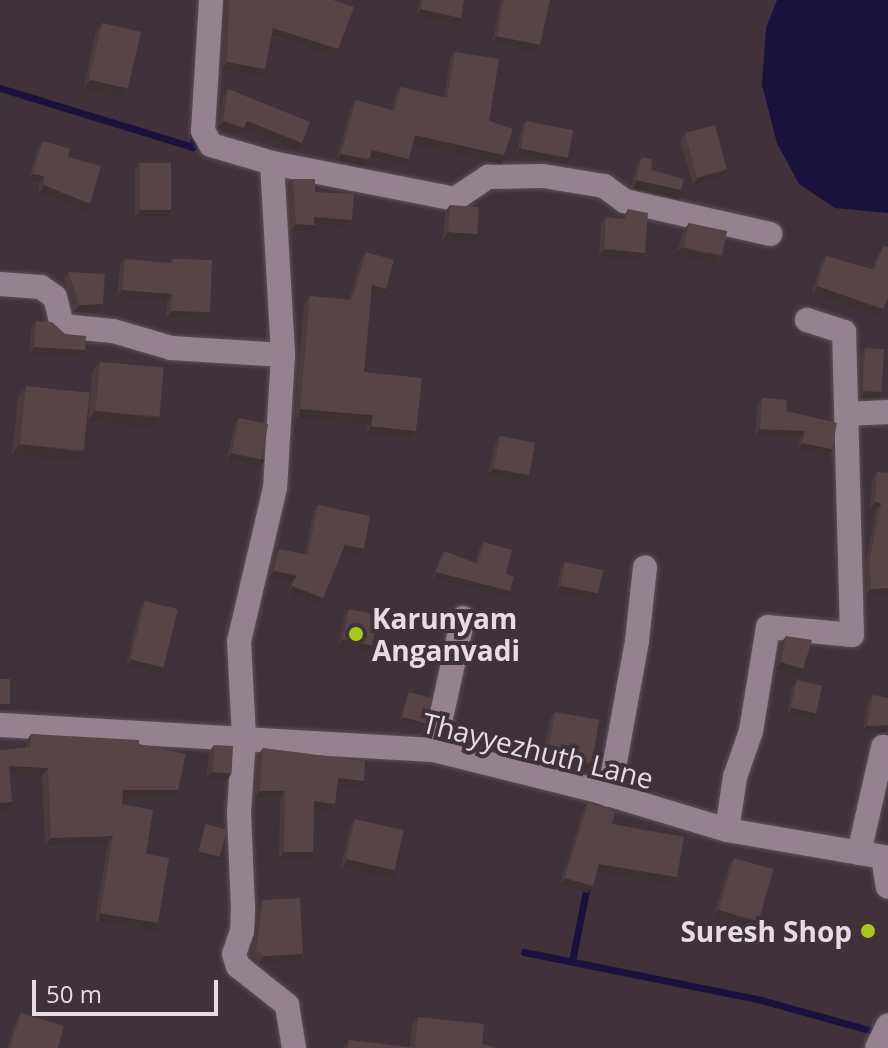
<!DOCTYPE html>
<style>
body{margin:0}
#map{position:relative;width:888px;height:1048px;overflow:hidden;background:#41313b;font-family:"Open Sans",sans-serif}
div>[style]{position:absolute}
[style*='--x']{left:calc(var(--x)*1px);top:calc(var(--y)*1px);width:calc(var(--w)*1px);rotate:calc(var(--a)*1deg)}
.water>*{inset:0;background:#18123c}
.stream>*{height:7px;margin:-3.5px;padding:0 3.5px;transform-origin:3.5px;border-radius:3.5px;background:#18123c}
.roads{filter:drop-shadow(0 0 2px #5c5058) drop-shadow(0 0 2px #5c5058)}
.minor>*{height:24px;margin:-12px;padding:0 12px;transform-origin:12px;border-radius:12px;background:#95828e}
.wall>*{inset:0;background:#4c3a3d}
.shaded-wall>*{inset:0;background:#3e3032;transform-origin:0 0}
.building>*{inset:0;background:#584447;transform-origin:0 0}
.dots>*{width:22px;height:22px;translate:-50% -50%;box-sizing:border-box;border:4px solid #41313b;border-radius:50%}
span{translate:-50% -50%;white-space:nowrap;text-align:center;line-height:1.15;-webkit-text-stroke:8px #41313b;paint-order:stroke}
.poi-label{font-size:28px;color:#e6dce2;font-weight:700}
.left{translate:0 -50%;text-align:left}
.right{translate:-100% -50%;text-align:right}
.street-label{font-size:28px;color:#e6dce2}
.scale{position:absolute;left:32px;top:980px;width:186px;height:36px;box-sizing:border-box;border:4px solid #e6dce2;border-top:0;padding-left:10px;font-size:24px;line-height:28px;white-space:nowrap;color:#e6dce2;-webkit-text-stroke:6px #41313b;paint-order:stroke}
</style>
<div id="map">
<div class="water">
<div style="clip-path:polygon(777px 0,888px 0,888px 213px,835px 208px,799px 184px,777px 143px,762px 85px,766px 28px)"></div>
</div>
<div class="stream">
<div style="--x:0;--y:88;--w:202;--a:17"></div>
<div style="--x:193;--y:147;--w:17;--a:-87"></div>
<div style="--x:524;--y:952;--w:242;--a:11.4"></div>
<div style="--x:761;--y:1000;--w:123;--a:15.5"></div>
<div style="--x:572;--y:961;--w:76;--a:-78.7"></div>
</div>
<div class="roads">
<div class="minor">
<div style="--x:211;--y:0;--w:131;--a:93.5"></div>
<div style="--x:203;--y:131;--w:16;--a:60"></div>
<div style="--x:211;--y:145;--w:64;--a:16.4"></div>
<div style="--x:272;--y:163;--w:192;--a:86.7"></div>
<div style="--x:283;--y:355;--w:133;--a:93.4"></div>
<div style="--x:275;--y:488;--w:157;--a:103.2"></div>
<div style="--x:239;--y:641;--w:96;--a:87"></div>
<div style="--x:244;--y:737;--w:76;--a:93.8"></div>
<div style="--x:239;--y:813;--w:95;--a:87.6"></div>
<div style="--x:243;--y:908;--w:23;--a:92"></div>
<div style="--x:242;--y:931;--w:24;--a:109"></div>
<div style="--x:234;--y:954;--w:13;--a:72"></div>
<div style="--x:238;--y:966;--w:63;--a:38.5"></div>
<div style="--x:287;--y:1005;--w:44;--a:80.8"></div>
<div style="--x:272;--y:163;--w:187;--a:11.1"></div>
<div style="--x:455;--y:199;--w:40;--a:-34"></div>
<div style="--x:488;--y:177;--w:55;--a:-1"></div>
<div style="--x:543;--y:176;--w:62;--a:9.3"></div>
<div style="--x:604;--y:186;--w:26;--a:36"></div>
<div style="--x:625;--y:201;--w:149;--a:12.8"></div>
<div style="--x:0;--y:284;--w:41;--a:4.2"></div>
<div style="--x:41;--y:287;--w:17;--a:36"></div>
<div style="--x:55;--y:297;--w:30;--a:76"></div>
<div style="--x:62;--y:326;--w:51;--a:5.6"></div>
<div style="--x:113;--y:331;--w:60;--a:16.3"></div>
<div style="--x:171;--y:348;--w:112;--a:3.6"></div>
<div style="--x:847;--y:414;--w:41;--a:-2.8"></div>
<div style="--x:0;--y:725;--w:435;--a:3.3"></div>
<div style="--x:434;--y:750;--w:169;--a:14"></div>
<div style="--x:598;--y:791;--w:135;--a:16.8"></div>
<div style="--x:727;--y:830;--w:158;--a:9.8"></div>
<div style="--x:883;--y:857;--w:30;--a:81"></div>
<div style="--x:434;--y:750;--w:135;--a:-77.6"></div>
<div style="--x:609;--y:795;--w:157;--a:-79.7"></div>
<div style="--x:637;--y:641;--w:74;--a:-83.8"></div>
<div style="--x:727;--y:830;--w:54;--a:-81.4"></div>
<div style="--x:735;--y:777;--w:49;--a:-70.8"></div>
<div style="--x:751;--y:731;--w:105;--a:-80.7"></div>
<div style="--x:768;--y:627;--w:84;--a:5.4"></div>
<div style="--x:852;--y:635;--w:303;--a:-91.5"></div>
<div style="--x:844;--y:332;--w:39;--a:-162"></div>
<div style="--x:859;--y:853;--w:109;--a:-77.2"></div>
<div style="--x:877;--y:1048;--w:25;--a:-64"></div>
</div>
</div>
<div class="wall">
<div style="clip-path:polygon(224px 0,333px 0,338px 49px,333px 56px,271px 36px,260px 75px,222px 69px)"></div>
<div style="clip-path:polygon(420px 0,464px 0,456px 25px,416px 16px)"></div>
<div style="clip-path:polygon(501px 0,550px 0,535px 52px,492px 43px)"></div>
<div style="clip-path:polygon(102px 23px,118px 98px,83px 90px,95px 34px)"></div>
<div style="clip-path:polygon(455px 52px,489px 121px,504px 155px,499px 162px,413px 142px,404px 166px,369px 158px,364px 166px,336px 160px,351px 107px,356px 100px,392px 110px,396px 93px,401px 87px,444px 98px,450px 58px)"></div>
<div style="clip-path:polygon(228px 89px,297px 150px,244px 129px,239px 135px,218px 128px,223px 97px)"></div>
<div style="clip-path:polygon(526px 121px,565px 164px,516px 154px,522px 126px)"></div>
<div style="clip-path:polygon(685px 134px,722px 176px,693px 185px,680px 141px)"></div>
<div style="clip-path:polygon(43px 141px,68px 157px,85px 211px,39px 193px,39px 183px,28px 181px,38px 148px)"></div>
<div style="clip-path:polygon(642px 157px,651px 170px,676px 197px,631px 187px,637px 164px)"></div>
<div style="clip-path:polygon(140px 163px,166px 217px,135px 217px,135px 170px)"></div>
<div style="clip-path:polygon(293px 179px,315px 192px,347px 227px,314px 225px,309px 232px,291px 231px,288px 186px)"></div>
<div style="clip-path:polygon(450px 205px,472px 242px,443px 240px,445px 212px)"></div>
<div style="clip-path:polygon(628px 209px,645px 253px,640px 260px,599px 257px,601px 224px,606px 217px,623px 219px)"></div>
<div style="clip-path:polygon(689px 223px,714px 266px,676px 254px,684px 230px)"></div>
<div style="clip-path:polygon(884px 246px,883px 309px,878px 316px,812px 293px,821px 263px,826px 256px,872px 269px,879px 253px)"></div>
<div style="clip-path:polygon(366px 252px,386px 289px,380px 297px,371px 295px,364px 372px,416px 431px,411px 439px,366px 434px,367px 423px,294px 417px,304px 304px,310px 296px,349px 300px,360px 260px)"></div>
<div style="clip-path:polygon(125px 259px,169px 263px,173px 259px,205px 319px,166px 318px,167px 301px,117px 297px,120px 266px)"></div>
<div style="clip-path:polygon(69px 272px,103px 304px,98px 312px,74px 312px,64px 279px)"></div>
<div style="clip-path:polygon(36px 321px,80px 357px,29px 354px,31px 328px)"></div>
<div style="clip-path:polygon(865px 348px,884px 390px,879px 397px,861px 398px,860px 355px)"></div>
<div style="clip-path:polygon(100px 362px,159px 418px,151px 428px,88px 421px,92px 372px)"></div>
<div style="clip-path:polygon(26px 386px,83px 452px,76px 462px,12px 455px,18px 396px)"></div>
<div style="clip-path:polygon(762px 398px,832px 449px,827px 456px,797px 450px,800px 438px,755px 436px,757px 405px)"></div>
<div style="clip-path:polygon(239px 418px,260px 467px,227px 460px,234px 425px)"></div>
<div style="clip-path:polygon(500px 436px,524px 482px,488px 475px,495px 443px)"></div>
<div style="clip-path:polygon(877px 472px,888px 595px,866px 596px,865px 566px,876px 510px,870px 510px,872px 480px)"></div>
<div style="clip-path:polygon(318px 505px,359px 555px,342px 552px,323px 598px,318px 605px,288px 593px,292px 582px,269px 578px,275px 555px,279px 549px,305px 554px,313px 512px)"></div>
<div style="clip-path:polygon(484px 542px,506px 574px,506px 597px,432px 578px,440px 558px,444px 551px,476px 563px,479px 549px)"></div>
<div style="clip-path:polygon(565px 562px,598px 592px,593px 600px,556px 593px,560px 569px)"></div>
<div style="clip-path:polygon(145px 601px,159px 674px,126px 666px,140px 608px)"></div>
<div style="clip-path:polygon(349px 609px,368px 652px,338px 646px,344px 616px)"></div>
<div style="clip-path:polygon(786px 636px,803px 669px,798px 676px,776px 669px,781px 643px)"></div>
<div style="clip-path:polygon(797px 680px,811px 720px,787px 715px,792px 687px)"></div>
<div style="clip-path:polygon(409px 692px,424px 726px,400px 720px,407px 696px)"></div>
<div style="clip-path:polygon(873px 695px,888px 698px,888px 733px,886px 732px,862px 733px,868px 702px)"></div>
<div style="clip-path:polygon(555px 712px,591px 765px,586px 772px,542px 762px,550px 719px)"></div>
<div style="clip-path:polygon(31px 734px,139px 744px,178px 790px,173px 798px,122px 798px,122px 804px,146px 854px,153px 931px,95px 921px,108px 843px,45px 846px,42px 776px,10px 774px,7px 810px,0 750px,25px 748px,26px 742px)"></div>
<div style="clip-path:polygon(214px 745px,231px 774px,226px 781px,206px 779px,209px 752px)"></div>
<div style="clip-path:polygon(263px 748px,364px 781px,359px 788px,337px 785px,335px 804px,330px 811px,314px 808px,313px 852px,308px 859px,279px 858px,280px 798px,255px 798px,258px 755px)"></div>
<div style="clip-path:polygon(588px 803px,612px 824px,677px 877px,672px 885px,597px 871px,588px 893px,560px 885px,583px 810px)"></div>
<div style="clip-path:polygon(355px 819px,390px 877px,341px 866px,350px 826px)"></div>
<div style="clip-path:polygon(206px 824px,220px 860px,199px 855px,204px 828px)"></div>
<div style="clip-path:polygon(734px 858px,752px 929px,713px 918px,729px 865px)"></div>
<div style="clip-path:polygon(263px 900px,298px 961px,259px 963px,251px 957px,258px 907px)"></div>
<div style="clip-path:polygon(21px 1013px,58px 1048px,7px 1048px,16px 1020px)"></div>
<div style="clip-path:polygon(418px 1017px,482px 1044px,496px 1048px,343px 1048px,349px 1040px,410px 1047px,412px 1025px)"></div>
</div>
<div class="shaded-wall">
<div style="clip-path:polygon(421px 9px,461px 18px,456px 25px,416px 16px)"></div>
<div style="clip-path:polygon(273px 28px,338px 49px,333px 56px,268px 34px)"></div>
<div style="clip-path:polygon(497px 36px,540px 45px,535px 52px,492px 43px)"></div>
<div style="clip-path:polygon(227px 62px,265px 69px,260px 75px,222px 69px)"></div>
<div style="clip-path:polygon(90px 80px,125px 87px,118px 98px,83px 90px)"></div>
<div style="clip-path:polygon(223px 121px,247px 121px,302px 143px,297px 150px,244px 129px,239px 135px,218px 128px)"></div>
<div style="left:415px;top:135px;width:91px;height:9px;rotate:13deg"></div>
<div style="clip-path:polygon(520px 148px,569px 159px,565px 164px,516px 154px)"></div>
<div style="clip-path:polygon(372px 150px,409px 159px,404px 166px,367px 157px)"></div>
<div style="clip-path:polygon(341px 154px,369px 159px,364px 166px,336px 160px)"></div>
<div style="clip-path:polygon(727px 169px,722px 176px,693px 185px,698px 178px)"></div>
<div style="clip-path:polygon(33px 174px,44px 176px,39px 183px,28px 181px)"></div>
<div style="left:636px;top:180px;width:46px;height:9px;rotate:13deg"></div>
<div style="clip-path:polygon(44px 185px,90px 204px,85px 211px,39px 193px)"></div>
<div style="clip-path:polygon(140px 210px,171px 210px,166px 217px,135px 217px)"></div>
<div style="clip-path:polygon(314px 217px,352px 220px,347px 227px,309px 224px)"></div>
<div style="clip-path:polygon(296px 224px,314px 225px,309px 232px,291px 231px)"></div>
<div style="clip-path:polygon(448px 232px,477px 235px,472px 242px,443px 240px)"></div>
<div style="clip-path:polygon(681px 247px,719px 258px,714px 266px,676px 254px)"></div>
<div style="clip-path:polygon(604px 249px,645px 253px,640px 260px,599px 257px)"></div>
<div style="clip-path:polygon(372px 285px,386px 289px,380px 297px,366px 294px)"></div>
<div style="left:817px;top:286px;width:70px;height:9px;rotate:19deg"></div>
<div style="clip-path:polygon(122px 290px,172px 294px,167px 301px,117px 297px)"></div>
<div style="clip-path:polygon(103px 304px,98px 312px,74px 312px,79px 305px)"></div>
<div style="clip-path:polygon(171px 311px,210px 312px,205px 319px,166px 318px)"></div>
<div style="clip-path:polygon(34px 347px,85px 350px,80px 357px,29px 354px)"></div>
<div style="clip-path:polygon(884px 390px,879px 397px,861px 398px,866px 391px)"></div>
<div style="left:300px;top:409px;width:73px;height:10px;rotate:5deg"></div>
<div style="clip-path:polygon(95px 411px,159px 418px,151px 428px,88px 421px)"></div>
<div style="clip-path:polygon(371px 426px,416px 431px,411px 439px,366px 434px)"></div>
<div style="clip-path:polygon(760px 429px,805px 431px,800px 438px,755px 436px)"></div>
<div style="clip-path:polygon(802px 443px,832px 449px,827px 456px,797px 450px)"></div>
<div style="clip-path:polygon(19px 444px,83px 452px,76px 462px,12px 455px)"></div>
<div style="clip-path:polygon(232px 453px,265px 460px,260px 467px,227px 460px)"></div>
<div style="clip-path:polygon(493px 468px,529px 475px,524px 482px,488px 475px)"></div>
<div style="clip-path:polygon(875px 502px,881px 503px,876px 510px,870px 510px)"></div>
<div style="clip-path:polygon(345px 545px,364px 549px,359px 555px,340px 552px)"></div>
<div style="clip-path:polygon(274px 571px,297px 575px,292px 582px,269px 578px)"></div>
<div style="left:436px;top:572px;width:76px;height:7px;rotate:14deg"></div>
<div style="left:292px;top:586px;width:33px;height:8px;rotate:21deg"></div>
<div style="clip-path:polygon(561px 586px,598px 592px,593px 600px,556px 593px)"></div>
<div style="clip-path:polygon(888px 588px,888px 595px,866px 596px,871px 589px)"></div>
<div style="clip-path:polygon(343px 639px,372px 645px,368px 652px,338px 646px)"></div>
<div style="clip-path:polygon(131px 659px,164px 667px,159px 674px,126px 666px)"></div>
<div style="clip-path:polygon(781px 662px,803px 669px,798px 676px,776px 669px)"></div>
<div style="clip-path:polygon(0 704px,10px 704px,6px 709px,0 709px)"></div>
<div style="clip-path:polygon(792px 708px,816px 713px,811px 720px,787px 715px)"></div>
<div style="clip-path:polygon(403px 717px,426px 722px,424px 726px,400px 720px)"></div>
<div style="clip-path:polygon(888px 725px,888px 729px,886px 732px,862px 733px,867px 726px)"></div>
<div style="clip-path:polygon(547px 754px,591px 765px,586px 772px,542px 762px)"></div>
<div style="clip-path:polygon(9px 766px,48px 768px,42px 776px,4px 774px)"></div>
<div style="clip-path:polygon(211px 772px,231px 774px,226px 781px,206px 779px)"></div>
<div style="clip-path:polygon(338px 778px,364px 781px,359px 788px,333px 785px)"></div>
<div style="clip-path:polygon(123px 790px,178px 790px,173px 798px,117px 798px)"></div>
<div style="clip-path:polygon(260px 791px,285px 791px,280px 798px,255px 798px)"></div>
<div style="clip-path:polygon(314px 801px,335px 804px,330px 811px,309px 808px)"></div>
<div style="clip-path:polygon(12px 802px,7px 810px,0 811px,0 803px)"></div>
<div style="clip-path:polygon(113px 836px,108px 843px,45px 846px,51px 838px)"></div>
<div style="clip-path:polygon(201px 852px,223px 856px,220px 860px,199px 855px)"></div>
<div style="clip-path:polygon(284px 852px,313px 852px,308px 859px,279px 858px)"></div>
<div style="left:346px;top:859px;width:50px;height:9px;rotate:13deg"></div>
<div style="clip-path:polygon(599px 864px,677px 877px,672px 885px,594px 871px)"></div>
<div style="clip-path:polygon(565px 878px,593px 886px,588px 893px,560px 885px)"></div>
<div style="clip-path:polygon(718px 910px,757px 922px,752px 929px,713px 918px)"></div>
<div style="left:100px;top:913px;width:59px;height:9px;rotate:10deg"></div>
<div style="clip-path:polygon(303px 954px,298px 961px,259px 963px,264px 956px)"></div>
</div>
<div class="building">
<div style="clip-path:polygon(229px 0,333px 0,354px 7px,338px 49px,273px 28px,265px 69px,227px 62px)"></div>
<div style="clip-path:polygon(423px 0,464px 0,461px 18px,421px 9px)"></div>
<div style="clip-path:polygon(504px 0,550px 0,540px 45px,497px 36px)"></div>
<div style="left:102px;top:23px;width:40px;height:58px;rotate:13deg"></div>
<div style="clip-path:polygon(455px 52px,499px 59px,489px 121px,513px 129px,504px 155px,415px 135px,409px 159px,372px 150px,369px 159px,341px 154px,356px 100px,395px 111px,401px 87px,447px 98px)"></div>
<div style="clip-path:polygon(228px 89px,310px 122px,302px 143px,247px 121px,244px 128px,223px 121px)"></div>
<div style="left:526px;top:121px;width:48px;height:28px;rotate:11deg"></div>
<div style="left:715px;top:125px;width:46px;height:31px;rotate:75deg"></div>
<div style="clip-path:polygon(43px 141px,70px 149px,68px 157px,101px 166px,90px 204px,44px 185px,44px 176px,33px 174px)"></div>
<div style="clip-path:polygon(642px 157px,652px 159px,651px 170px,684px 179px,681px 190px,636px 180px)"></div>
<div style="left:140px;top:163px;width:31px;height:47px"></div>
<div style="clip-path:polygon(293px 179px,315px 179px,315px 192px,354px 194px,352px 220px,314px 217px,314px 225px,296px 224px)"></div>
<div style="left:450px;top:205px;width:29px;height:27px;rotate:4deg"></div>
<div style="clip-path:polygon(628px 209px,648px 213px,645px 253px,604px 249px,606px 217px,626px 219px)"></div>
<div style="left:689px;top:223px;width:39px;height:25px;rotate:12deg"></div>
<div style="clip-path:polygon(884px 246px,888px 247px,888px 298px,883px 309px,817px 286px,826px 256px,874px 270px)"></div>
<div style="clip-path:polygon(366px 252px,394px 260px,386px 289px,372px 285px,364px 372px,422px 378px,416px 431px,371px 426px,373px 415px,300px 409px,310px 296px,352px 300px)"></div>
<div style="clip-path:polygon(125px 259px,172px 263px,173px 259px,212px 260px,210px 312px,171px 311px,172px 294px,122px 290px)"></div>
<div style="clip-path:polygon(69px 272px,105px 274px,103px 304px,79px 305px)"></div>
<div style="clip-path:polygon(36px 321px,52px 322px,65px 334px,86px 336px,85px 350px,34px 347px)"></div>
<div style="left:865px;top:348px;width:19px;height:43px;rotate:3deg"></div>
<div style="left:100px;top:362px;width:64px;height:49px;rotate:5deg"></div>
<div style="left:26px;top:386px;width:64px;height:58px;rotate:6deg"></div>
<div style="clip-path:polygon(762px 398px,787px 400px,786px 411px,837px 423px,832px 449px,802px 443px,805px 431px,760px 429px)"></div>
<div style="left:239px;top:418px;width:30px;height:36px;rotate:12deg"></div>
<div style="left:500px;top:436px;width:36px;height:33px;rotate:11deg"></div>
<div style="clip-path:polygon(877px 472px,888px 473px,888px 588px,871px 589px,870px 559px,881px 503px,875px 502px)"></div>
<div style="clip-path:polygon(318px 505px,370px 516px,364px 549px,345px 545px,323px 598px,292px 586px,297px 575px,274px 571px,279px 549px,308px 555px)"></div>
<div style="clip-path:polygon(484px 542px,512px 550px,506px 574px,514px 577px,510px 591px,436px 572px,444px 551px,478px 564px)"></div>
<div style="left:565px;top:562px;width:39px;height:24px;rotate:12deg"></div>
<div style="left:145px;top:601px;width:34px;height:60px;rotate:14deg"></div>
<div style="left:349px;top:609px;width:30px;height:31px;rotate:12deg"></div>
<div style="clip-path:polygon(786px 636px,812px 640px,803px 669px,781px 662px)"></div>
<div style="clip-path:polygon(0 673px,0 679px,10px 679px,10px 704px,0 704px)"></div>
<div style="left:797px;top:680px;width:26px;height:28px;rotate:13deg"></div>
<div style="left:409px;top:692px;width:24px;height:26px;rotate:15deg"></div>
<div style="clip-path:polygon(873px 695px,888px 698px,888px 725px,867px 726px)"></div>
<div style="left:555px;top:712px;width:45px;height:43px;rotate:10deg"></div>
<div style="clip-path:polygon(31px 734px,139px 740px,139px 744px,186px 754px,178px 790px,123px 790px,122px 804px,153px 810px,146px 854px,169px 858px,158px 923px,100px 913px,113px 836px,51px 838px,48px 768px,9px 766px,12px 802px,0 803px,0 750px,30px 747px)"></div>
<div style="left:214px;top:745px;width:19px;height:27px;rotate:3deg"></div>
<div style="clip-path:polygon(263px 748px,365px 761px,364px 781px,338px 778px,335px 804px,314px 801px,313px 852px,284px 852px,285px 791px,260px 791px)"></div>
<div style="clip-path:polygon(588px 803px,615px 812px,612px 824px,684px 837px,677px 877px,599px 864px,593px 886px,565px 878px)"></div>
<div style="left:355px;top:819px;width:50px;height:41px;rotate:13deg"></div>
<div style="left:206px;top:824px;width:22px;height:28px;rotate:16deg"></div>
<div style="left:734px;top:858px;width:41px;height:54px;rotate:16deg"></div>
<div style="clip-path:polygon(300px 898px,303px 954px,264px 956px,256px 950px,263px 900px)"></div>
<div style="clip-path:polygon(21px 1013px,64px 1026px,58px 1048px,10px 1048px)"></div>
<div style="clip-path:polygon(418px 1017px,484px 1024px,482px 1044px,496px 1048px,348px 1048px,349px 1040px,415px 1048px)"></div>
</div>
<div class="dots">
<div style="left:356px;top:634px;background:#a7c820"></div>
<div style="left:868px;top:931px;background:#a7c820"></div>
</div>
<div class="poi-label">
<span class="left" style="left:372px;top:634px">Karunyam<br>Anganvadi</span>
<span class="right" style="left:852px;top:931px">Suresh Shop</span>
</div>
<div class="street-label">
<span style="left:538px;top:750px;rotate:14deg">Thayyezhuth Lane</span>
</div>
<div class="scale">50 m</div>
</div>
